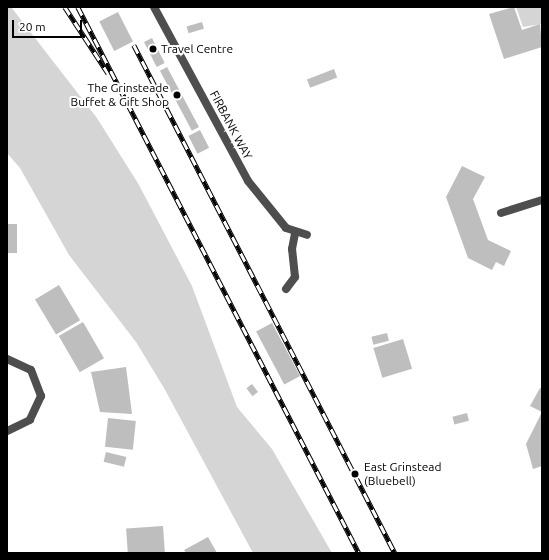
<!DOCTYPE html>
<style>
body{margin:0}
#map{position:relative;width:549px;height:560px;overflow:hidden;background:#fff;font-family:Ubuntu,sans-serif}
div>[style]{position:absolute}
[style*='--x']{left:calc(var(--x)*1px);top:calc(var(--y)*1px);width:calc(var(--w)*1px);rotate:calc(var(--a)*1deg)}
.green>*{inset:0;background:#d5d5d5}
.building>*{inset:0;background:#bebebe;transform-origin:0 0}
.service>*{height:8px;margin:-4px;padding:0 4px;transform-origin:4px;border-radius:4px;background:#4e4e4e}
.minor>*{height:8px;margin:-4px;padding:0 4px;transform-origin:4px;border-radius:4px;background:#4e4e4e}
.rail>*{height:4.5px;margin-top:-2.25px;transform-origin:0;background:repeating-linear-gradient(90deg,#fff 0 9px,#000 0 18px);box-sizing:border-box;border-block:1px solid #000}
.dots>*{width:11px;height:11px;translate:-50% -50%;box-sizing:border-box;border:2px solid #fff;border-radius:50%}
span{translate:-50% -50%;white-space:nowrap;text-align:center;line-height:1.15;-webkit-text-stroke:4px #fff;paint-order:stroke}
.poi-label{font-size:12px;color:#000}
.left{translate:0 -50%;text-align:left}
.right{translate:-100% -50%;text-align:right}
.street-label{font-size:12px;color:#000}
.frame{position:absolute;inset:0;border:8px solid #000;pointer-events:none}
.scale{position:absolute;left:12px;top:20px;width:70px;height:18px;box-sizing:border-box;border:2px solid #000;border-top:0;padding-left:5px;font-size:12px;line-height:14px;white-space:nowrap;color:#000;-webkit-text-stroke:3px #fff;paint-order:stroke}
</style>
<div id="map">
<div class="green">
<div style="clip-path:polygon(7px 7px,11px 7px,97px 118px,139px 185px,192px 286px,237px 407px,272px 449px,332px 553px,253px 553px,164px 388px,136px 342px,69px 255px,20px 168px,7px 153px)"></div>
<div style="clip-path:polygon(516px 7px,542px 7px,542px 24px,523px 27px)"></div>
</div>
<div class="building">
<div style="clip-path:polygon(514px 7px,522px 30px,540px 24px,542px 47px,504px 59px,489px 14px)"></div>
<div style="left:118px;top:12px;width:33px;height:21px;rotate:63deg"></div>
<div style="left:202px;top:22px;width:7px;height:16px;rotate:74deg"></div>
<div style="left:152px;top:38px;width:28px;height:9px;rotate:63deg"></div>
<div style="left:167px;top:67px;width:68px;height:8px;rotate:62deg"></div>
<div style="left:334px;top:69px;width:9px;height:29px;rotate:69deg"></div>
<div style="left:200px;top:130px;width:20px;height:13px;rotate:63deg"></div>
<div style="clip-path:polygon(462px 166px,485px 177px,473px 199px,488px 240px,511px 251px,504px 266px,496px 262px,492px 270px,468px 258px,446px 197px)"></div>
<div style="left:7px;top:224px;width:10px;height:29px"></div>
<div style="left:59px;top:285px;width:41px;height:28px;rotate:59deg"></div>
<div style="left:83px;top:322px;width:42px;height:28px;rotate:60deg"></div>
<div style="left:272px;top:323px;width:60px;height:18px;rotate:62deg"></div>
<div style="left:387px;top:333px;width:8px;height:16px;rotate:76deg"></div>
<div style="left:403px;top:339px;width:31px;height:31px;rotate:73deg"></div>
<div style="clip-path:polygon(126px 367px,132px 414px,100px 412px,91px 372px)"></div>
<div style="left:252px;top:384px;width:10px;height:7px;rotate:53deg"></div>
<div style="clip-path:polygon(540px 388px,542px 389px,542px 466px,533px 469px,526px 444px,542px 412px,530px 406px)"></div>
<div style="left:467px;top:413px;width:8px;height:15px;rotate:76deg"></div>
<div style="left:108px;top:418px;width:28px;height:29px;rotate:6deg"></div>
<div style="left:106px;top:452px;width:21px;height:10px;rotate:14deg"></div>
<div style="left:163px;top:526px;width:27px;height:37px;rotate:86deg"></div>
<div style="clip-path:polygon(208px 537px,217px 553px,186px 553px,184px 550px)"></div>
</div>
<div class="service">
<div style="--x:501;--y:213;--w:43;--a:-17.6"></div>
<div style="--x:286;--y:289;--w:15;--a:-53"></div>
<div style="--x:295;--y:277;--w:28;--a:-96"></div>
<div style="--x:292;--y:249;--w:16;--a:-79"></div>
</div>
<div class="minor">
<div style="--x:154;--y:7;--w:198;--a:61.6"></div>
<div style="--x:248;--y:181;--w:60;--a:51"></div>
<div style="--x:286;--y:228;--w:22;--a:18"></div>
<div style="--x:7;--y:359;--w:26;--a:25"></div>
<div style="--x:31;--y:370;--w:28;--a:69"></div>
<div style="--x:41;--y:396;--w:26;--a:115"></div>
<div style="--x:30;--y:420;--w:25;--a:154"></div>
</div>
<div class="rail">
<div style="--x:65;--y:7;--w:79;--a:56.9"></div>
<div style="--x:78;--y:7;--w:614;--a:62.77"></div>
<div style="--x:134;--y:45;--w:571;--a:62.81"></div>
</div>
<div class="dots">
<div style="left:153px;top:49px;background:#000"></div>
<div style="left:177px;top:95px;background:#000"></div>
<div style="left:355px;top:474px;background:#000"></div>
</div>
<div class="poi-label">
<span class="left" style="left:161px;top:49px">Travel Centre</span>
<span class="right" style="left:169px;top:95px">The Grinsteade<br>Buffet &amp; Gift Shop</span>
<span class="left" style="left:364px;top:474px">East Grinstead<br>(Bluebell)</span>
</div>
<div class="street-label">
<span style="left:231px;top:125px;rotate:62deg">FIRBANK WAY</span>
</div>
<div class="frame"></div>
<div class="scale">20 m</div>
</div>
